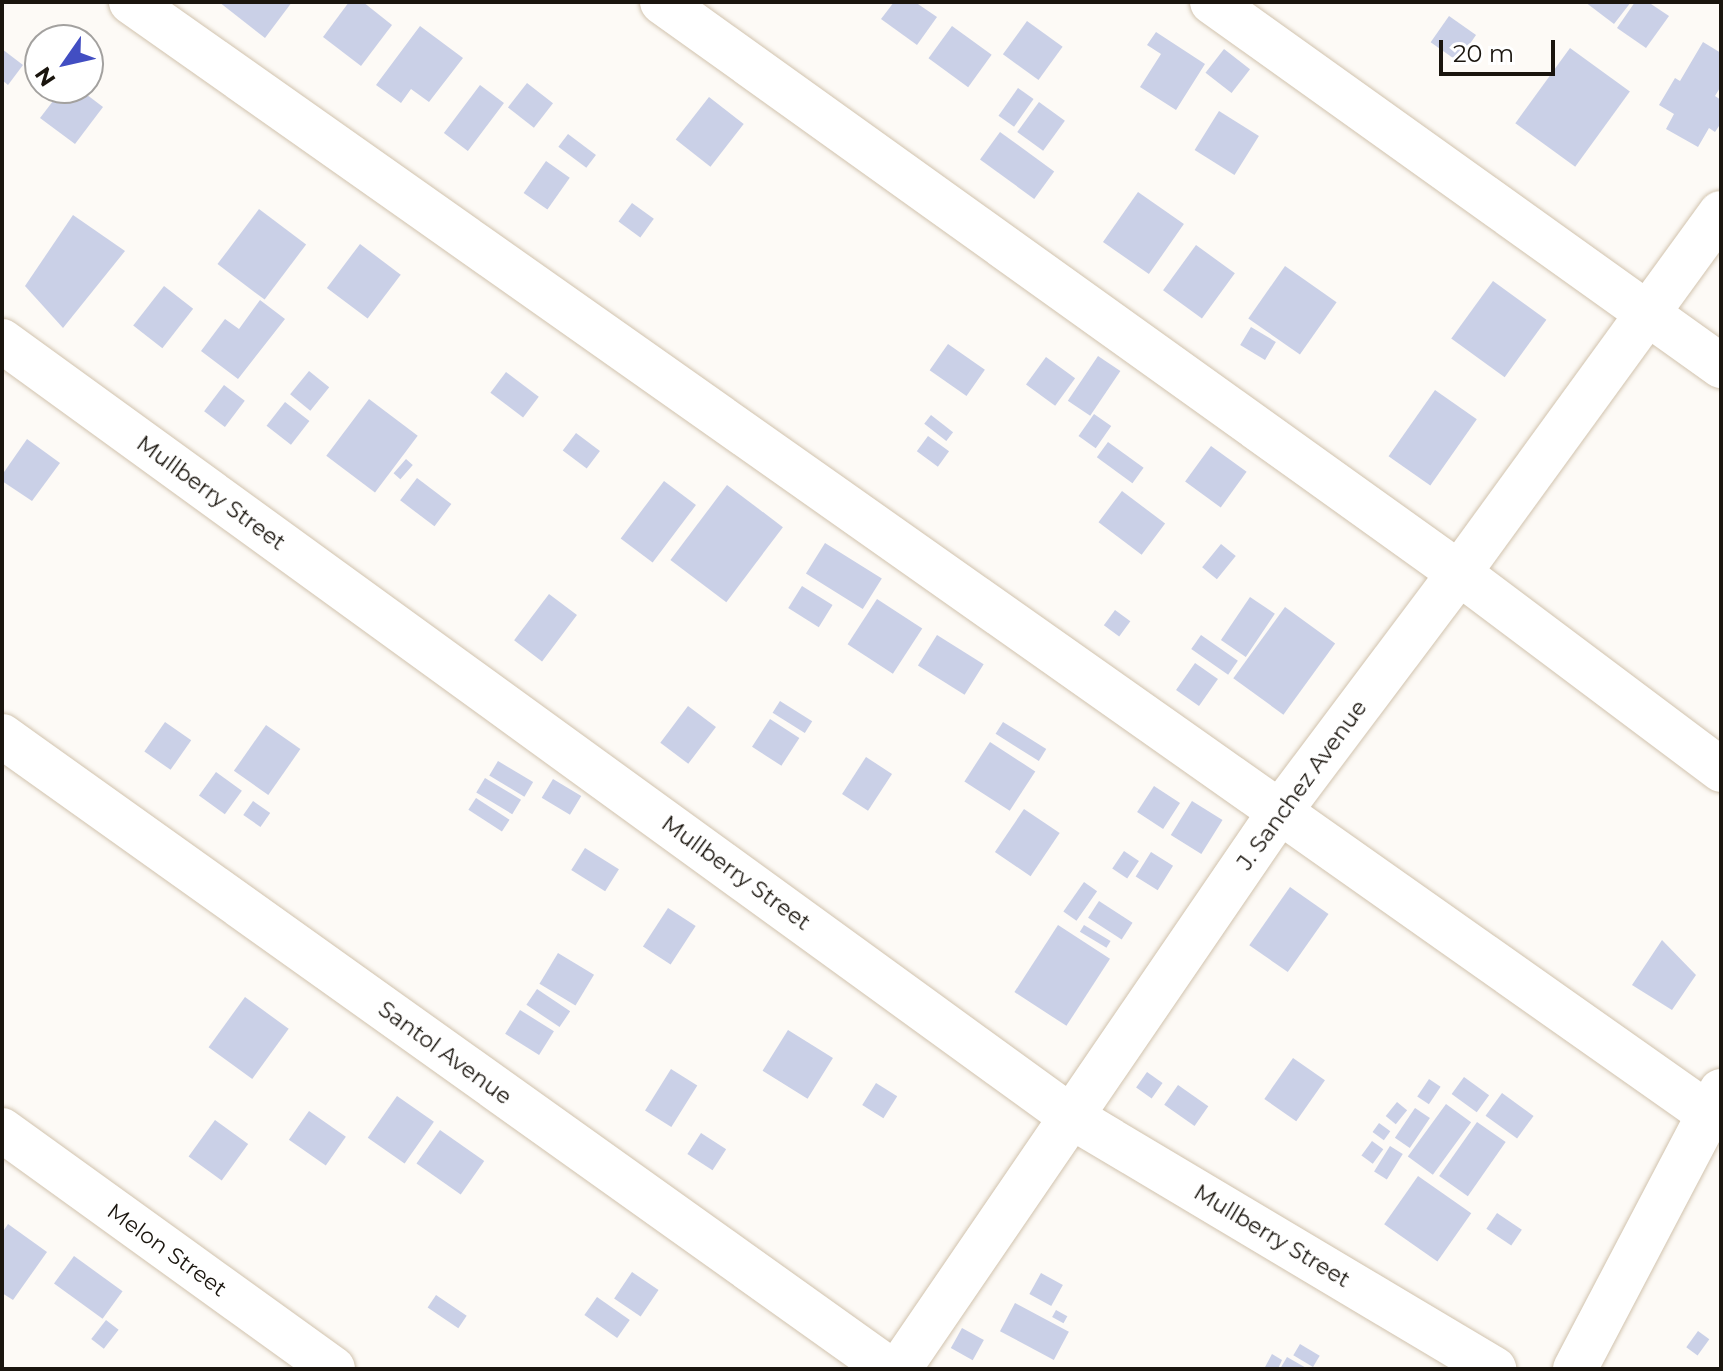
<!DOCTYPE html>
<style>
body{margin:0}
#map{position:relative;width:1723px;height:1371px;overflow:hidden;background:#fdfaf6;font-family:Montserrat,sans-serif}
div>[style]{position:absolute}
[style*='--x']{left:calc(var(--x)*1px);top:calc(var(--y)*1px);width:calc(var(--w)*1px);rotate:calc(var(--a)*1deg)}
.building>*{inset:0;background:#cad0e7;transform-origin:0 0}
.roads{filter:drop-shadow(0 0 2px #d1c3ae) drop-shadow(0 0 2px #d1c3ae)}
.minor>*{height:44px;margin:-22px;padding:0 22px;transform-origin:22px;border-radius:22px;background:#fff}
span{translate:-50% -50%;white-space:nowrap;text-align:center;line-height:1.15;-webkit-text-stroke:8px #fff;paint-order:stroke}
.street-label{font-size:22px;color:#1a150e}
.frame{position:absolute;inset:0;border:4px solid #1a150e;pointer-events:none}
.north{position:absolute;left:24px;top:24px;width:80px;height:80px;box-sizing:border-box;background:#fff;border:2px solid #a3a19f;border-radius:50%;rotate:236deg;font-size:22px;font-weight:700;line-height:32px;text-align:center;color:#1a150e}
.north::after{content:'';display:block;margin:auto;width:28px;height:36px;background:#424ec2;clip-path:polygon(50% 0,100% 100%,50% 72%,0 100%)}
.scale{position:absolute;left:1439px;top:40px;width:116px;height:36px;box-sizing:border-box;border:4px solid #1a150e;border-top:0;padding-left:10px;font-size:24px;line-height:28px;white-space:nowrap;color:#1a150e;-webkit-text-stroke:6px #fff;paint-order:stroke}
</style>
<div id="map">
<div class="building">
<div style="clip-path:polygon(219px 2px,292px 2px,265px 38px)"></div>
<div style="clip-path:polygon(349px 2px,363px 2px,392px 25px,361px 66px,323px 37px)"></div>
<div style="clip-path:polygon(894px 2px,915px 2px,937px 17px,917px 45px,881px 19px)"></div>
<div style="clip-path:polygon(1585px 2px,1631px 2px,1614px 24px)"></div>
<div style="clip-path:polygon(1635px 2px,1648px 2px,1669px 16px,1646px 48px,1617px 28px)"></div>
<div style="left:1449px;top:16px;width:33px;height:32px;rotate:35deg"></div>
<div style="left:1027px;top:21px;width:44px;height:41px;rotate:36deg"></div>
<div style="clip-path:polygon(420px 26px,463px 58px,429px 102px,411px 89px,401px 103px,376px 85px)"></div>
<div style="left:952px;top:26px;width:49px;height:40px;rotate:36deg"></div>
<div style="clip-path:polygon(1156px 32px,1205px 64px,1176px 110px,1140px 87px,1161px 54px,1147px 45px)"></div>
<div style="clip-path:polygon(1703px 42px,1721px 53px,1721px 86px,1715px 96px,1721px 100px,1721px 123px,1715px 132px,1709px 128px,1698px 147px,1666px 129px,1674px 114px,1659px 105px,1675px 78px,1680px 81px)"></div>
<div style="left:1570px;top:48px;width:74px;height:93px;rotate:36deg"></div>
<div style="clip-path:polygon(2px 49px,23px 65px,8px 85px,2px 80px)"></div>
<div style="left:1224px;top:49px;width:33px;height:30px;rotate:38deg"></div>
<div style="left:527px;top:83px;width:33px;height:31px;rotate:38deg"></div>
<div style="left:480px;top:85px;width:30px;height:60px;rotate:37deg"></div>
<div style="clip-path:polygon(63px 88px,78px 88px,103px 107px,75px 144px,40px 118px)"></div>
<div style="left:1018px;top:88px;width:19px;height:34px;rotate:35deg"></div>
<div style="left:709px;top:97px;width:44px;height:54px;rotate:38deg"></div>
<div style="left:1039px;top:102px;width:32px;height:37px;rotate:36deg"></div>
<div style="left:1219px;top:111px;width:47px;height:46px;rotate:32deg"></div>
<div style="left:1000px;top:132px;width:67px;height:34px;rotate:36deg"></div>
<div style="left:568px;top:134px;width:35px;height:16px;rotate:37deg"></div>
<div style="left:546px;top:161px;width:29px;height:39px;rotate:35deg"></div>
<div style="left:1138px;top:192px;width:56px;height:61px;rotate:35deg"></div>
<div style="left:632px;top:203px;width:27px;height:23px;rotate:36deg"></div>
<div style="left:259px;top:209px;width:59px;height:69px;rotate:37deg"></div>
<div style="clip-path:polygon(73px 215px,125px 251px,63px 328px,25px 286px)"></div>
<div style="left:360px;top:244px;width:51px;height:55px;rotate:37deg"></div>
<div style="left:1196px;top:245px;width:48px;height:56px;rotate:36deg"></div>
<div style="left:1285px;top:266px;width:63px;height:64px;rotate:35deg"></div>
<div style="left:1493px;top:281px;width:66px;height:71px;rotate:36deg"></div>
<div style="left:164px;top:286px;width:37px;height:50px;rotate:38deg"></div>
<div style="clip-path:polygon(260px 300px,285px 319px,238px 379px,201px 351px,225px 319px,239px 329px)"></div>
<div style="left:1251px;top:327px;width:29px;height:21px;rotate:31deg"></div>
<div style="left:948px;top:344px;width:45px;height:32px;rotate:35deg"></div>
<div style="left:1098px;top:356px;width:27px;height:54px;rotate:34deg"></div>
<div style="left:1046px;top:357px;width:36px;height:34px;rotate:36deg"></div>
<div style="left:309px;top:371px;width:26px;height:30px;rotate:39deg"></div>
<div style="left:506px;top:372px;width:41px;height:26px;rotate:37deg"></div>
<div style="left:224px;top:385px;width:26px;height:33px;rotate:37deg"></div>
<div style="left:1435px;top:390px;width:51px;height:81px;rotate:35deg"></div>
<div style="left:369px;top:399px;width:61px;height:71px;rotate:37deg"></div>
<div style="left:285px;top:402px;width:31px;height:30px;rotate:38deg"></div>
<div style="left:1094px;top:414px;width:21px;height:27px;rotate:35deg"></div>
<div style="left:931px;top:415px;width:28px;height:11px;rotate:38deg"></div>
<div style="left:576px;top:433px;width:30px;height:22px;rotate:37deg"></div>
<div style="left:928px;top:436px;width:26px;height:19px;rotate:36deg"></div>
<div style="clip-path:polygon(27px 439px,60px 463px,32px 501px,2px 481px,2px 475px)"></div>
<div style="left:1108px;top:442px;width:44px;height:19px;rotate:36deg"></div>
<div style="left:1211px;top:446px;width:44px;height:44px;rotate:36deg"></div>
<div style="left:406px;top:459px;width:9px;height:19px;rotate:41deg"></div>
<div style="left:417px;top:478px;width:43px;height:28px;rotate:37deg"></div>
<div style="left:664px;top:481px;width:40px;height:72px;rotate:37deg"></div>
<div style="left:727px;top:485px;width:70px;height:94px;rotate:37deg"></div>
<div style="left:1122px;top:491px;width:54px;height:39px;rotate:37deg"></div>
<div style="left:825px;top:543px;width:67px;height:36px;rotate:32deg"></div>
<div style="left:1221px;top:544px;width:19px;height:30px;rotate:39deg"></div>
<div style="left:802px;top:586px;width:36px;height:26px;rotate:32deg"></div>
<div style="left:549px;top:594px;width:35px;height:58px;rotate:37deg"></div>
<div style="left:1250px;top:597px;width:30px;height:52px;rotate:34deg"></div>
<div style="left:877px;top:599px;width:54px;height:54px;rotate:33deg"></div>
<div style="left:1285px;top:607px;width:62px;height:88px;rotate:36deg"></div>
<div style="left:1115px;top:610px;width:19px;height:19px;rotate:36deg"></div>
<div style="left:937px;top:635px;width:55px;height:36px;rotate:32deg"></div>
<div style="left:1201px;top:635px;width:45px;height:17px;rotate:35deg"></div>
<div style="left:1195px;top:663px;width:28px;height:33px;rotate:35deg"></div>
<div style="left:780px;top:701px;width:38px;height:14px;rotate:32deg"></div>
<div style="left:688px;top:706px;width:35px;height:46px;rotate:37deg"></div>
<div style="left:770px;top:719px;width:35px;height:33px;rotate:33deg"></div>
<div style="left:165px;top:722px;width:32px;height:36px;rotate:35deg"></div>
<div style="left:1003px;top:722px;width:51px;height:14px;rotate:32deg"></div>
<div style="left:266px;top:725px;width:42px;height:56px;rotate:35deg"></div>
<div style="left:990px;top:742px;width:54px;height:47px;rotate:33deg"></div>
<div style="left:866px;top:757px;width:31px;height:44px;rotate:33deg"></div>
<div style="left:498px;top:761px;width:41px;height:17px;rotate:31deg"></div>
<div style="left:216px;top:772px;width:32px;height:29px;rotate:36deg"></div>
<div style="left:485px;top:778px;width:42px;height:17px;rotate:31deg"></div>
<div style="left:553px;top:779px;width:33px;height:22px;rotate:31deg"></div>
<div style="left:1154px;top:786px;width:31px;height:31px;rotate:33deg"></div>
<div style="left:476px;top:798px;width:40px;height:14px;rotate:33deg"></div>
<div style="left:253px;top:801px;width:21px;height:17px;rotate:35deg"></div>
<div style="left:1192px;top:801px;width:36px;height:40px;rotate:32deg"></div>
<div style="left:1024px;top:809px;width:43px;height:52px;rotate:34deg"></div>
<div style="left:585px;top:848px;width:40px;height:26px;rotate:32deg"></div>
<div style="left:1124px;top:851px;width:18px;height:21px;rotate:34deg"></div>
<div style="left:1151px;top:852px;width:26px;height:29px;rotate:32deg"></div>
<div style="left:1084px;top:882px;width:16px;height:36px;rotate:35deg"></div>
<div style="left:1290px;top:887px;width:47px;height:71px;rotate:35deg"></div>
<div style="left:1099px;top:901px;width:40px;height:20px;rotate:33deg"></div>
<div style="left:668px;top:908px;width:33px;height:46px;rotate:33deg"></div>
<div style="left:1058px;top:925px;width:62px;height:80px;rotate:33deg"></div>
<div style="left:1084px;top:925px;width:31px;height:8px;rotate:31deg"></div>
<div style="clip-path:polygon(1662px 940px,1696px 975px,1672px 1010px,1632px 985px)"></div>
<div style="left:558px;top:953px;width:42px;height:36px;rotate:31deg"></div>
<div style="left:537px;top:989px;width:40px;height:19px;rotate:34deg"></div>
<div style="left:245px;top:997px;width:54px;height:62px;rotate:36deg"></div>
<div style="left:520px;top:1010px;width:40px;height:28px;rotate:32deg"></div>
<div style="left:788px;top:1030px;width:53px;height:48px;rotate:32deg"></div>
<div style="left:1293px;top:1058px;width:39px;height:50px;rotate:35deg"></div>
<div style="left:671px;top:1069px;width:31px;height:49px;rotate:32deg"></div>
<div style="left:1147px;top:1072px;width:19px;height:19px;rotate:35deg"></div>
<div style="left:1464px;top:1077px;width:31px;height:21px;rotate:36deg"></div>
<div style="left:1429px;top:1079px;width:14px;height:21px;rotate:34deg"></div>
<div style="left:876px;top:1083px;width:25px;height:26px;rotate:32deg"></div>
<div style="left:1178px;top:1085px;width:37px;height:24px;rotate:35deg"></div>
<div style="left:1502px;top:1093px;width:39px;height:28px;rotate:36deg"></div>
<div style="left:397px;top:1096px;width:45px;height:51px;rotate:35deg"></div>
<div style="left:1397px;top:1102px;width:13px;height:18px;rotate:39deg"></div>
<div style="left:1446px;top:1104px;width:31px;height:65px;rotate:36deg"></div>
<div style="left:1415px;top:1108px;width:18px;height:36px;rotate:34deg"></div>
<div style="left:309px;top:1111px;width:45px;height:35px;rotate:35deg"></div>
<div style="left:215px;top:1120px;width:41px;height:45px;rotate:36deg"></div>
<div style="left:1477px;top:1122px;width:35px;height:66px;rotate:35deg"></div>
<div style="left:1379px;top:1123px;width:14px;height:11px;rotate:36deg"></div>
<div style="left:440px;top:1130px;width:54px;height:41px;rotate:35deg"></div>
<div style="left:701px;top:1133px;width:30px;height:25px;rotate:33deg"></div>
<div style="left:1372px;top:1141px;width:14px;height:18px;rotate:36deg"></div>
<div style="left:1390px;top:1146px;width:15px;height:30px;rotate:32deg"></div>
<div style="left:1418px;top:1176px;width:65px;height:59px;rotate:35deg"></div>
<div style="left:1497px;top:1213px;width:30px;height:19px;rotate:34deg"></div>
<div style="clip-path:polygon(8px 1224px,47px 1252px,13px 1300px,2px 1293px,2px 1233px)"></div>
<div style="left:74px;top:1256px;width:60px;height:34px;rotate:36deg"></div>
<div style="left:632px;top:1272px;width:32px;height:32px;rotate:34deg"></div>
<div style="left:1041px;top:1273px;width:25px;height:24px;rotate:29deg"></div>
<div style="left:436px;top:1295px;width:37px;height:15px;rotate:34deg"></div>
<div style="left:597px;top:1297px;width:40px;height:22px;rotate:35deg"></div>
<div style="left:1015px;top:1303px;width:61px;height:32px;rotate:28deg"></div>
<div style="left:1056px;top:1310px;width:13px;height:8px;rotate:29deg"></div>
<div style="left:106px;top:1320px;width:16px;height:24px;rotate:38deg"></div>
<div style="left:962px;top:1328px;width:25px;height:23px;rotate:29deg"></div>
<div style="left:1698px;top:1331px;width:14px;height:20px;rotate:36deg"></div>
<div style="left:1300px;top:1344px;width:23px;height:13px;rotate:31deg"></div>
<div style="clip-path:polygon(1272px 1354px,1282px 1360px,1278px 1369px,1264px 1369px)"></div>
<div style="clip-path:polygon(1287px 1357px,1308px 1369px,1280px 1369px)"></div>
</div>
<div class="roads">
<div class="minor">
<div style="--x:131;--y:2;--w:1928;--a:35.18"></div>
<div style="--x:662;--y:2;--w:980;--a:35.62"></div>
<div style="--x:1459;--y:573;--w:328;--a:36.9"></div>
<div style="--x:1212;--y:2;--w:626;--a:35.57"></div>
<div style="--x:2;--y:341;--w:1320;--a:35.97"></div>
<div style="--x:1070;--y:1116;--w:494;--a:30.8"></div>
<div style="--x:2;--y:736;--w:1090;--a:35.51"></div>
<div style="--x:2;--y:1130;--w:408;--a:35.8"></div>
<div style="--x:899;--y:1369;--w:672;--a:-55.67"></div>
<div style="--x:1278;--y:814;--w:301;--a:-53.1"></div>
<div style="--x:1459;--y:573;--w:445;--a:-54"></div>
<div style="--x:1575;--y:1369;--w:314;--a:-62.3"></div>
</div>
</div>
<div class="street-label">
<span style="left:211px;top:493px;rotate:36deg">Mullberry Street</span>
<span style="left:1302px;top:785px;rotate:-54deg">J. Sanchez Avenue</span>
<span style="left:736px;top:873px;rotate:36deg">Mullberry Street</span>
<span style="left:445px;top:1053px;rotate:36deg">Santol Avenue</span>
<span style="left:1272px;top:1236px;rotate:31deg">Mullberry Street</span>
<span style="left:167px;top:1250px;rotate:36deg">Melon Street</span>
</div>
<div class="frame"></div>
<div class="north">N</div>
<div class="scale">20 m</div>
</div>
